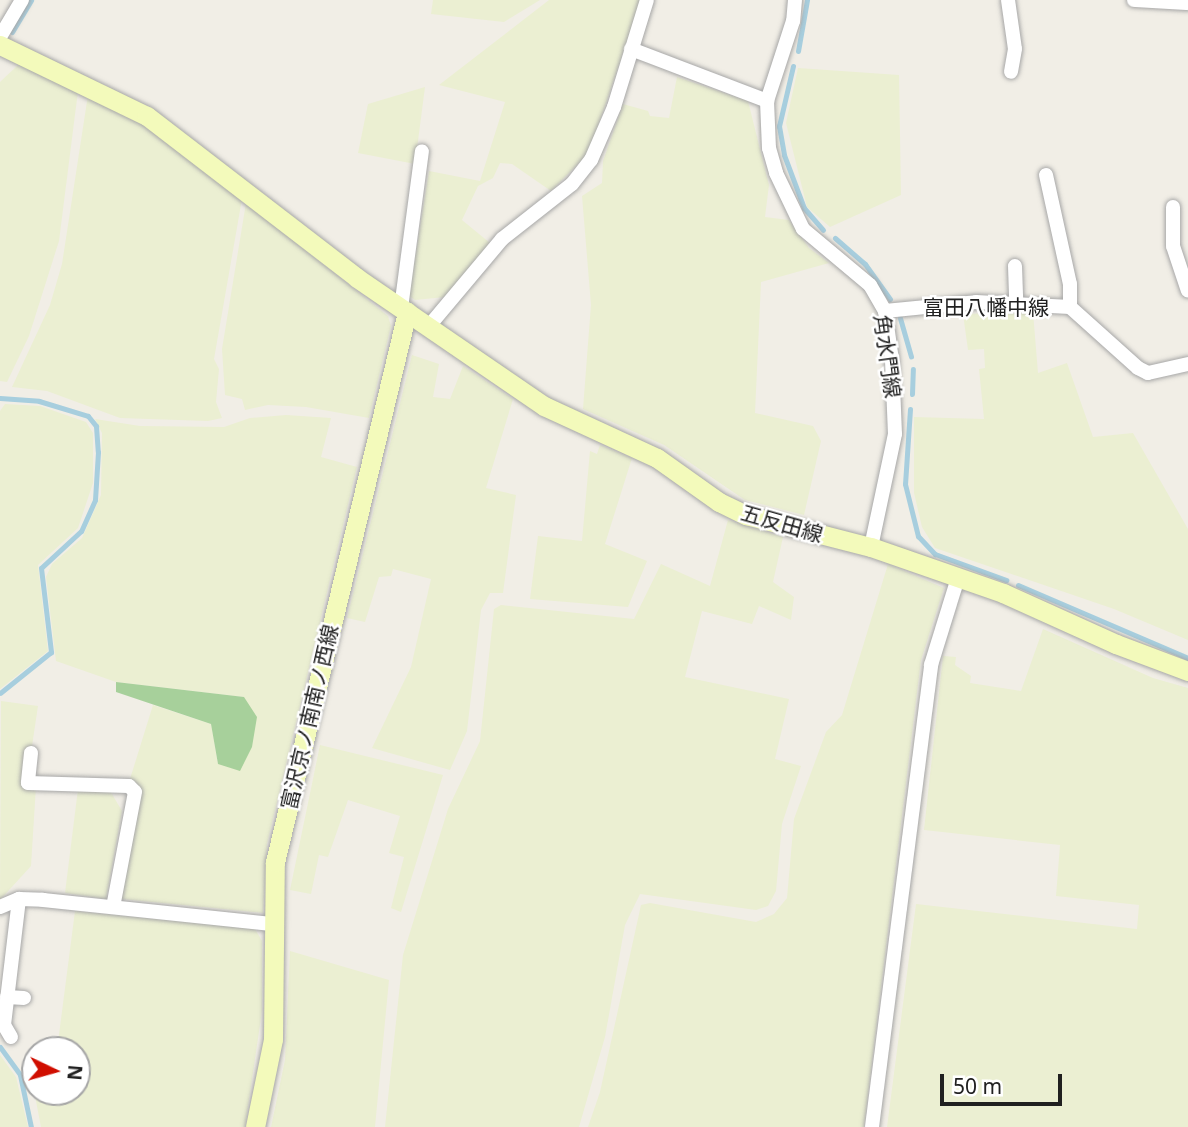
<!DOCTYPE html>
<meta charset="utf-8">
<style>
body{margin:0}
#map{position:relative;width:1188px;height:1127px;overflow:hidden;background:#f1eee6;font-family:"Noto Sans","Noto Sans JP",sans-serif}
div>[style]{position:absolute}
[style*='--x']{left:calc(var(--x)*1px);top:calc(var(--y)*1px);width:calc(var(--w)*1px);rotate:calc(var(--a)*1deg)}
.farmland>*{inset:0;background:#ebefd2}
.forest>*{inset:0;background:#a7d09b}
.stream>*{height:5px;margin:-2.5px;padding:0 2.5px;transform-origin:2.5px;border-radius:2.5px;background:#a7cede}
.roads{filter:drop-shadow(0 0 2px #a7a7a7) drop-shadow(0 0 2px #a7a7a7)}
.street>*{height:14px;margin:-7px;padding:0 7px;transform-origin:7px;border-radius:7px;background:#fff}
.secondary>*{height:19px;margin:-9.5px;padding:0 9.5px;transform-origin:9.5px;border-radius:9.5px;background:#f3fabb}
span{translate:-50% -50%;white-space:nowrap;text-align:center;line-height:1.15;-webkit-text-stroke:5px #fff;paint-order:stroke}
.street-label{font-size:21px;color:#202020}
.north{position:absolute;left:21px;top:1036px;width:70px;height:70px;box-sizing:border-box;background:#fff;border:2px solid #a6a6a6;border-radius:50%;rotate:95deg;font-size:19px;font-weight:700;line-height:28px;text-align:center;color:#202020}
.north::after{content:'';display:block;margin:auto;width:24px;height:32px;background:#d00e00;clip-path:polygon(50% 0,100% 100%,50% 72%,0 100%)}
.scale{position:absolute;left:940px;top:1074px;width:122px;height:32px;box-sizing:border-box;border:4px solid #202020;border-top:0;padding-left:9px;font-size:21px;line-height:24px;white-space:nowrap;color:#202020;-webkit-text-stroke:5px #fff;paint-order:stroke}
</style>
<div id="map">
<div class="farmland">
<div style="clip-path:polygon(433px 0,540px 0,504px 22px,431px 14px)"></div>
<div style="clip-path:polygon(549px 0,641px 0,589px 153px,551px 191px,512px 164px,500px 163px,493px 178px,478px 186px,462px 220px,490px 243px,445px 297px,415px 300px,409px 296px,429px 171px,480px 181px,505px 102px,439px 85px)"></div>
<div style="clip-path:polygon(19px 64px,78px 91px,59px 241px,29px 336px,7px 382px,0 381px,0 82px)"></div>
<div style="clip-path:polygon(798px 68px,899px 75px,901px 195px,830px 227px,807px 207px,786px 123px)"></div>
<div style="clip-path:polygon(677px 77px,748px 101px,769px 185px,765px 217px,789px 220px,809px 248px,829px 263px,761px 282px,755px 413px,813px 426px,821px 441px,804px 515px,745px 500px,664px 445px,583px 409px,591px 305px,582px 196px,602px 183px,603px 161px,623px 104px,648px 111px,650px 116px,669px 118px)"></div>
<div style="clip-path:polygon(425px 87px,415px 164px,358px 153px,368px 104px)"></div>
<div style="clip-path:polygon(88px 95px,142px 124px,242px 199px,214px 359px,219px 369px,216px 402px,222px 418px,208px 421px,120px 418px,47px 391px,12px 387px,50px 305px,62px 264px)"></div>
<div style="clip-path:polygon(246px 203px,388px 316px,391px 326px,369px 418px,306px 407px,268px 405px,245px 410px,242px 399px,225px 395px,222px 349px)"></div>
<div style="clip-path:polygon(1033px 312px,1038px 373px,1067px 363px,1093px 437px,1133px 433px,1188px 529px,1188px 640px,1114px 609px,935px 548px,922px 527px,914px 493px,914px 417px,984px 419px,979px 369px,985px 368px,984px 349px,968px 350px,963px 314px)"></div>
<div style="clip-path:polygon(412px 355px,439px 364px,433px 397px,450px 399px,463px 366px,513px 399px,486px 488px,516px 495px,503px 593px,490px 593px,481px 610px,467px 731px,450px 770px,372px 748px,411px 667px,431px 579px,393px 569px,391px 576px,379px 577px,365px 622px,347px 618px)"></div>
<div style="clip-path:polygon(5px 404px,40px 406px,86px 422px,93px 433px,93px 483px,78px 528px,38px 565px,48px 651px,0 689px,0 411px)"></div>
<div style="clip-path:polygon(286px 415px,331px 418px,321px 457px,357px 467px,267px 844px,263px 913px,121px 899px,126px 849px,142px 790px,130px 779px,153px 705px,211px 724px,218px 764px,243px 697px,116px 682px,56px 661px,46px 577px,52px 564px,82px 538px,101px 495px,102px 433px,95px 419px,140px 426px,224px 427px,250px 418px)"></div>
<div style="clip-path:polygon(600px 445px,632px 458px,605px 544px,647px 561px,628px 607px,530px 599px,538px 536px,582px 541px,590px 451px,597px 454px)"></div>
<div style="clip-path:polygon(728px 520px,783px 537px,773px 582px,794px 597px,791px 620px,759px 606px,752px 624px,702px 611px,685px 677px,789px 699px,775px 759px,801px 766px,782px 824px,776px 891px,768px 906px,756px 910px,640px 894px,625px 925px,605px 1037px,579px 1127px,385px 1127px,403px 955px,448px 809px,480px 741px,494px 609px,501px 605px,634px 619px,661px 564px,710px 586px)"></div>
<div style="clip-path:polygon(888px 564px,944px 588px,921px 660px,864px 1127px,588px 1127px,600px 1092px,641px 905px,650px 903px,756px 922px,774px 914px,787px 898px,794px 819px,826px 732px,842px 715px)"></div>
<div style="clip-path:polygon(1043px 629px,1153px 678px,1188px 688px,1188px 1127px,887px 1127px,916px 904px,1137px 929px,1139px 905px,1056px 896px,1060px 845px,924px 830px,943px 656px,956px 657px,955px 665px,971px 676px,970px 683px,1021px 691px)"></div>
<div style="clip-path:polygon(1px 701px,38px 706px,32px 746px,24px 758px,36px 786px,31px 866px,0 900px)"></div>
<div style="clip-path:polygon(320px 745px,443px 775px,401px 912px,391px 908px,404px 857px,389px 853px,400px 816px,348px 800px,328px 857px,319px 855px,311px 894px,290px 890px)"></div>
<div style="clip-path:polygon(78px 789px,109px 789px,122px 811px,106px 899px,65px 893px)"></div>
<div style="clip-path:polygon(75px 911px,255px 929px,262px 941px,262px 1011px,245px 1127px,41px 1127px,35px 1096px,77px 1092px,77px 1050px,57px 1050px)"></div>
<div style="clip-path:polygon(290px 951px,389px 980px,375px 1127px,271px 1127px,285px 1060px)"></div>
<div style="clip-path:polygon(0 1055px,16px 1077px,28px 1127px,0 1127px)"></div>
</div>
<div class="forest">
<div style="clip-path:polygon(116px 682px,244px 697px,257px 717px,252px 747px,240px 771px,218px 764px,211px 724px,116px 692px)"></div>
</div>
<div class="stream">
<div style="--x:12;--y:32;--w:37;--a:-59"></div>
<div style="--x:798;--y:51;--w:52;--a:-80"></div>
<div style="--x:793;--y:66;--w:62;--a:103.1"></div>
<div style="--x:779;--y:126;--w:29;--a:80"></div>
<div style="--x:784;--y:155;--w:57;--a:69.3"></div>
<div style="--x:804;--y:208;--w:29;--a:49"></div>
<div style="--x:835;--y:238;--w:40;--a:41"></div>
<div style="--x:865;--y:264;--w:43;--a:54.5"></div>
<div style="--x:900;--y:318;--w:40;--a:74"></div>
<div style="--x:912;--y:394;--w:25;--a:-88"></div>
<div style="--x:0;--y:398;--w:39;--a:4"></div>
<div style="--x:39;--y:401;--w:51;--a:17"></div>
<div style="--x:88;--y:416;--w:13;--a:51"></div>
<div style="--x:96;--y:426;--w:26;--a:86"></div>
<div style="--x:98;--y:452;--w:48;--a:93.6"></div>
<div style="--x:95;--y:500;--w:34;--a:114"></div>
<div style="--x:81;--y:531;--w:54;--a:137.2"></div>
<div style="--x:41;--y:568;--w:85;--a:83.2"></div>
<div style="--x:51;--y:652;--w:65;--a:141.2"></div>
<div style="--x:910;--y:409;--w:75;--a:93.8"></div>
<div style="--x:905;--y:484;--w:54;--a:76"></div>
<div style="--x:918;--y:536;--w:25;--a:47"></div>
<div style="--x:935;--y:554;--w:76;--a:20.1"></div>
<div style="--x:1018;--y:585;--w:185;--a:23.2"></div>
<div style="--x:0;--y:1047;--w:34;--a:54"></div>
<div style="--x:20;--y:1075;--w:53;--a:78.1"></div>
</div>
<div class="roads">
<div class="street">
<div style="--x:795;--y:0;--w:21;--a:95"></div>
<div style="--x:793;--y:21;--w:84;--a:108"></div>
<div style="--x:767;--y:101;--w:47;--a:87.6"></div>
<div style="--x:769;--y:148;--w:26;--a:74"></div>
<div style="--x:776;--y:173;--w:62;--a:64.3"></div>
<div style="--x:803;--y:229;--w:87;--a:39.9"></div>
<div style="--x:870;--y:285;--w:30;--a:60"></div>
<div style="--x:885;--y:311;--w:49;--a:81.9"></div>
<div style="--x:892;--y:360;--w:74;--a:87.7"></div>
<div style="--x:895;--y:434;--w:116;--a:102"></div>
<div style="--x:1008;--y:0;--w:49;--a:81.9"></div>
<div style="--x:1015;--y:49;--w:23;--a:100"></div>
<div style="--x:1134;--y:0;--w:54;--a:3.2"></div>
<div style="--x:0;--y:37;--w:43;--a:-59.3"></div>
<div style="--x:631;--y:49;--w:146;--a:20.9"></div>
<div style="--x:1046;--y:175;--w:112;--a:77.6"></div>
<div style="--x:1070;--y:284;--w:23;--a:90"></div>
<div style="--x:1173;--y:207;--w:39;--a:90"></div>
<div style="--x:1173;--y:246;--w:47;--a:71.6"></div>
<div style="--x:1015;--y:266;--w:37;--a:88"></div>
<div style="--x:401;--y:308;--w:158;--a:-82.4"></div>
<div style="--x:885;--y:311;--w:91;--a:-5.6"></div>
<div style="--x:976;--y:302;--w:94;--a:3"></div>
<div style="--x:1070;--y:307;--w:91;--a:41.9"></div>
<div style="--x:1138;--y:368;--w:11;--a:27"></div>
<div style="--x:1148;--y:373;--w:41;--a:-12.7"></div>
<div style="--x:429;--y:326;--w:114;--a:-50"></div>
<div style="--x:502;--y:239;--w:89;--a:-38.2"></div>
<div style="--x:572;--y:184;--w:31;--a:-52"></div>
<div style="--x:591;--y:160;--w:58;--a:-66.5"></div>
<div style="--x:614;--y:107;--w:112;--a:-72.9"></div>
<div style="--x:31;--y:753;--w:30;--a:96"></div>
<div style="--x:28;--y:783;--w:101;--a:1.7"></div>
<div style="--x:129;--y:786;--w:8;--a:45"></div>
<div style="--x:135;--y:792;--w:117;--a:100.8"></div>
<div style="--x:0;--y:907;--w:21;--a:-23"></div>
<div style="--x:19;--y:899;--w:24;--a:2"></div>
<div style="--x:43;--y:900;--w:230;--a:6"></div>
<div style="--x:7;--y:997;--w:17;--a:3"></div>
<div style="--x:11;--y:1037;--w:14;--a:-120"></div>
<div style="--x:4;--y:1025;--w:127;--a:-83.2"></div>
<div style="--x:872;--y:1127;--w:466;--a:-82.7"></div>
<div style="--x:931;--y:665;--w:91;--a:-72.8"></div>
</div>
<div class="secondary">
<div style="--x:0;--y:45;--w:163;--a:25.8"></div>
<div style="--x:147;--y:116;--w:265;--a:37.6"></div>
<div style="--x:357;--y:278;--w:227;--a:34.4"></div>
<div style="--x:544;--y:406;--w:124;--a:24.7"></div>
<div style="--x:657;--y:458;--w:76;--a:35.4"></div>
<div style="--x:719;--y:502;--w:30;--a:26"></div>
<div style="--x:746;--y:515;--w:129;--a:14.4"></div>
<div style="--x:871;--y:547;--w:140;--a:19.2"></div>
<div style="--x:1003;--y:593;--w:124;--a:24.3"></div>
<div style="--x:1116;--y:644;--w:77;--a:20.6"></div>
<div style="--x:255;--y:1127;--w:90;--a:-78.4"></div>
<div style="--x:273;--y:1039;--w:177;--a:-89.4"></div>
<div style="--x:275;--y:862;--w:566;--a:-76.5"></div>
</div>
</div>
<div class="street-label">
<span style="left:986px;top:307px">富田八幡中線</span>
<span style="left:888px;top:356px;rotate:82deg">角水門線</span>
<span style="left:782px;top:523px;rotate:16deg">五反田線</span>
<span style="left:309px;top:717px;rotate:-77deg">富沢京ノ南南ノ西線</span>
</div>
<div class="north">N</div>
<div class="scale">50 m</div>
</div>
